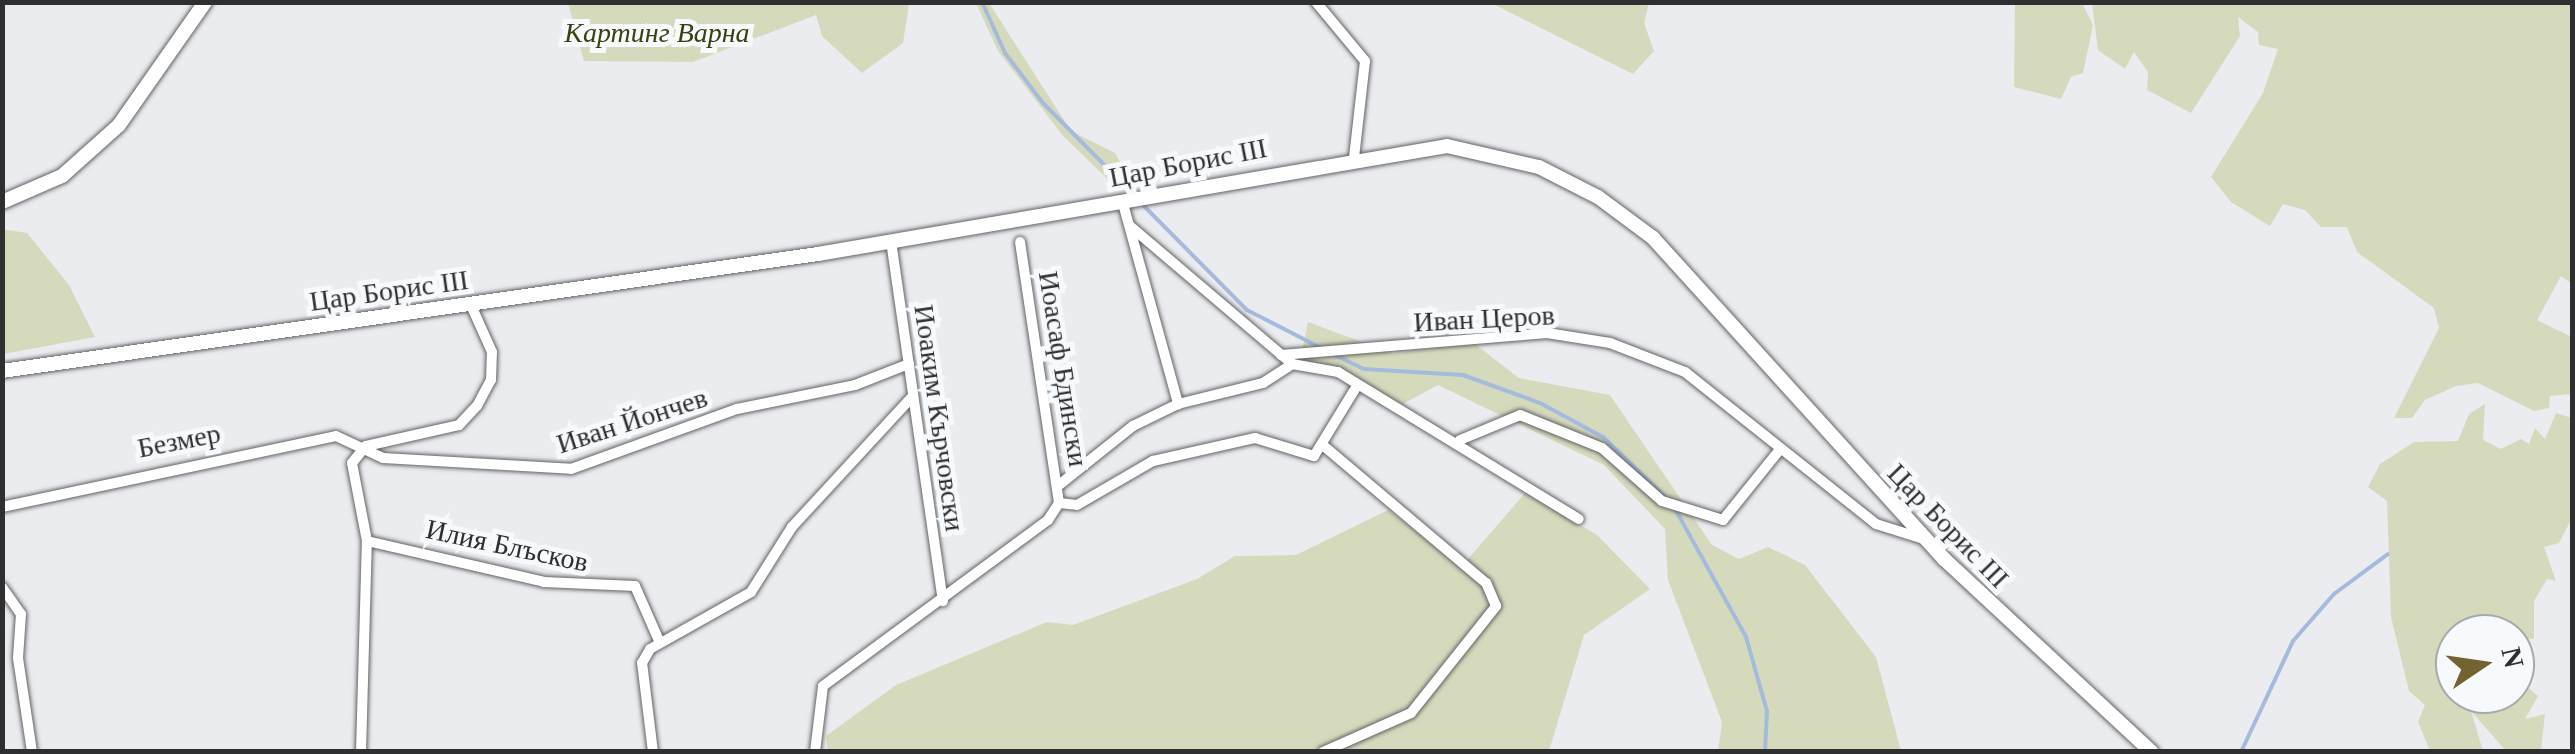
<!DOCTYPE html>
<meta charset="utf-8">
<style>
body{margin:0}
#map{position:relative;width:2575px;height:754px;overflow:hidden;background:#eaecef;font-family:Georgia,serif}
div>[style]{position:absolute}
[style*='--x']{left:calc(var(--x)*1px);top:calc(var(--y)*1px);width:calc(var(--w)*1px);rotate:calc(var(--a)*1deg)}
.green>*{inset:0;background:#d6dabd}
.stream>*{height:4px;margin:-2px;padding:0 2px;transform-origin:2px;border-radius:2px;background:#a4bbde}
.roads{filter:drop-shadow(0 0 2px #616365) drop-shadow(0 0 2px #616365)}
.minor>*{height:10px;margin:-5px;padding:0 5px;transform-origin:5px;border-radius:5px;background:#fff}
.tertiary>*{height:14px;margin:-7px;padding:0 7px;transform-origin:7px;border-radius:7px;background:#fff}
span{translate:-50% -50%;white-space:nowrap;text-align:center;line-height:1.15;-webkit-text-stroke:10px #f7fafc;paint-order:stroke}
.park-label{font-size:28px;color:#3b400f;font-style:italic}
.street-label{font-size:28px;color:#2e2f30}
.frame{position:absolute;inset:0;border:5px solid #2e2f30;pointer-events:none}
.north{position:absolute;left:2435px;top:614px;width:100px;height:100px;box-sizing:border-box;background:#f7fafc;border:2px solid #a7a9aa;border-radius:50%;rotate:77deg;font-size:28px;font-weight:700;line-height:40px;text-align:center;color:#2e2f30}
.north::after{content:'';display:block;margin:auto;width:35px;height:45px;background:#736330;clip-path:polygon(50% 0,100% 100%,50% 72%,0 100%)}
</style>
<div id="map">
<div class="green">
<div style="clip-path:polygon(2015px 2px,2082px 3px,2093px 25px,2083px 73px,2071px 77px,2061px 99px,2014px 87px)"></div>
<div style="clip-path:polygon(568px 3px,909px 2px,909px 4px,903px 43px,862px 73px,822px 36px,816px 15px,693px 62px,584px 61px)"></div>
<div style="clip-path:polygon(976px 3px,989px 3px,1071px 131px,1115px 153px,1135px 187px,1118px 189px,1063px 136px,998px 51px)"></div>
<div style="clip-path:polygon(1491px 3px,1649px 3px,1644px 23px,1654px 51px,1633px 74px)"></div>
<div style="clip-path:polygon(2092px 3px,2572px 3px,2572px 284px,2561px 276px,2537px 320px,2572px 337px,2572px 394px,2550px 396px,2549px 408px,2534px 411px,2478px 383px,2456px 386px,2425px 400px,2412px 418px,2394px 418px,2439px 328px,2434px 308px,2357px 252px,2347px 227px,2321px 227px,2305px 210px,2283px 204px,2270px 226px,2231px 202px,2211px 177px,2263px 93px,2278px 49px,2259px 45px,2258px 32px,2238px 17px,2240px 36px,2191px 113px,2147px 90px,2148px 72px,2134px 52px,2125px 69px,2098px 50px)"></div>
<div style="clip-path:polygon(2px 229px,27px 233px,69px 285px,95px 337px,3px 354px)"></div>
<div style="clip-path:polygon(1308px 322px,1394px 354px,1471px 341px,1519px 378px,1610px 395px,1712px 545px,1739px 559px,1768px 547px,1805px 565px,1876px 657px,1901px 751px,1718px 751px,1722px 722px,1668px 580px,1665px 529px,1604px 465px,1438px 385px,1397px 407px,1301px 357px)"></div>
<div style="clip-path:polygon(2485px 404px,2483px 440px,2501px 449px,2521px 439px,2529px 444px,2535px 428px,2545px 439px,2556px 413px,2572px 418px,2572px 518px,2559px 543px,2544px 547px,2556px 581px,2547px 579px,2534px 601px,2534px 639px,2455px 634px,2455px 694px,2515px 694px,2515px 657px,2529px 653px,2534px 675px,2519px 680px,2538px 696px,2525px 719px,2545px 714px,2541px 751px,2506px 751px,2471px 711px,2483px 751px,2430px 751px,2418px 722px,2425px 705px,2409px 691px,2391px 617px,2387px 501px,2368px 487px,2380px 464px,2414px 442px,2458px 441px,2469px 414px)"></div>
<div style="clip-path:polygon(1526px 492px,1597px 535px,1650px 589px,1584px 635px,1549px 751px,828px 752px,826px 736px,896px 685px,1047px 622px,1073px 625px,1197px 579px,1235px 556px,1296px 555px,1388px 510px,1462px 566px)"></div>
</div>
<div class="stream">
<div style="--x:982;--y:2;--w:56;--a:65.7"></div>
<div style="--x:1005;--y:53;--w:63;--a:52.8"></div>
<div style="--x:1043;--y:103;--w:127;--a:45.3"></div>
<div style="--x:1142;--y:204;--w:149;--a:45.3"></div>
<div style="--x:1247;--y:310;--w:81;--a:27.2"></div>
<div style="--x:1335;--y:355;--w:32;--a:26"></div>
<div style="--x:1364;--y:369;--w:99;--a:3.5"></div>
<div style="--x:1463;--y:375;--w:82;--a:20"></div>
<div style="--x:1540;--y:403;--w:72;--a:28.4"></div>
<div style="--x:1603;--y:437;--w:85;--a:44"></div>
<div style="--x:1674;--y:507;--w:149;--a:61"></div>
<div style="--x:1746;--y:637;--w:77;--a:74.2"></div>
<div style="--x:1767;--y:711;--w:41;--a:92.8"></div>
<div style="--x:2241;--y:752;--w:123;--a:-64.9"></div>
<div style="--x:2293;--y:641;--w:62;--a:-48.9"></div>
<div style="--x:2334;--y:594;--w:67;--a:-36.5"></div>
</div>
<div class="roads">
<div class="minor">
<div style="--x:1316;--y:2;--w:77;--a:50.3"></div>
<div style="--x:1365;--y:61;--w:97;--a:96.5"></div>
<div style="--x:1122;--y:200;--w:212;--a:74.6"></div>
<div style="--x:1130;--y:226;--w:213;--a:40.4"></div>
<div style="--x:1292;--y:364;--w:47;--a:9.9"></div>
<div style="--x:1338;--y:372;--w:282;--a:31.4"></div>
<div style="--x:891;--y:241;--w:364;--a:81.8"></div>
<div style="--x:1020;--y:242;--w:264;--a:81.5"></div>
<div style="--x:1281;--y:355;--w:267;--a:-4.7"></div>
<div style="--x:1547;--y:333;--w:64;--a:9"></div>
<div style="--x:1610;--y:343;--w:80;--a:21.1"></div>
<div style="--x:1685;--y:372;--w:244;--a:38.5"></div>
<div style="--x:1876;--y:524;--w:50;--a:17.4"></div>
<div style="--x:1460;--y:440;--w:65;--a:-22.6"></div>
<div style="--x:1520;--y:415;--w:88;--a:21.9"></div>
<div style="--x:1602;--y:448;--w:80;--a:41.5"></div>
<div style="--x:1662;--y:501;--w:64;--a:17.3"></div>
<div style="--x:1723;--y:520;--w:92;--a:-51.1"></div>
<div style="--x:1059;--y:485;--w:95;--a:-38.6"></div>
<div style="--x:1133;--y:426;--w:50;--a:-26.1"></div>
<div style="--x:1178;--y:404;--w:88;--a:-13.9"></div>
<div style="--x:1263;--y:383;--w:35;--a:-33"></div>
<div style="--x:1059;--y:503;--w:18;--a:6"></div>
<div style="--x:1077;--y:505;--w:88;--a:-30.1"></div>
<div style="--x:1153;--y:461;--w:105;--a:-12.7"></div>
<div style="--x:1255;--y:438;--w:62;--a:17"></div>
<div style="--x:1314;--y:456;--w:79;--a:-58.5"></div>
<div style="--x:2;--y:507;--w:341;--a:-12"></div>
<div style="--x:336;--y:436;--w:52;--a:25.1"></div>
<div style="--x:383;--y:458;--w:188;--a:3.3"></div>
<div style="--x:571;--y:469;--w:177;--a:-19.9"></div>
<div style="--x:737;--y:409;--w:120;--a:-11.5"></div>
<div style="--x:855;--y:385;--w:58;--a:-21.3"></div>
<div style="--x:367;--y:541;--w:182;--a:13"></div>
<div style="--x:544;--y:582;--w:91;--a:2.5"></div>
<div style="--x:635;--y:586;--w:62;--a:66.3"></div>
<div style="--x:2;--y:587;--w:33;--a:55"></div>
<div style="--x:21;--y:614;--w:44;--a:93.9"></div>
<div style="--x:18;--y:658;--w:95;--a:81.5"></div>
<div style="--x:361;--y:752;--w:211;--a:-88.4"></div>
<div style="--x:367;--y:541;--w:79;--a:-100.9"></div>
<div style="--x:352;--y:463;--w:22;--a:-51"></div>
<div style="--x:366;--y:446;--w:95;--a:-12.7"></div>
<div style="--x:459;--y:425;--w:26;--a:-47"></div>
<div style="--x:477;--y:406;--w:30;--a:-62"></div>
<div style="--x:491;--y:380;--w:28;--a:-88"></div>
<div style="--x:492;--y:352;--w:51;--a:-114.1"></div>
<div style="--x:653;--y:752;--w:90;--a:-97"></div>
<div style="--x:642;--y:663;--w:16;--a:-60"></div>
<div style="--x:650;--y:649;--w:116;--a:-29.4"></div>
<div style="--x:751;--y:592;--w:77;--a:-57.8"></div>
<div style="--x:792;--y:527;--w:177;--a:-47.3"></div>
<div style="--x:815;--y:752;--w:66;--a:-83.1"></div>
<div style="--x:823;--y:686;--w:280;--a:-36.4"></div>
<div style="--x:1048;--y:520;--w:20;--a:-57"></div>
<div style="--x:1323;--y:752;--w:96;--a:-23.9"></div>
<div style="--x:1411;--y:713;--w:137;--a:-51.5"></div>
<div style="--x:1496;--y:606;--w:25;--a:-113"></div>
<div style="--x:1486;--y:583;--w:211;--a:-139.8"></div>
</div>
<div class="tertiary">
<div style="--x:2;--y:202;--w:65;--a:-23.4"></div>
<div style="--x:62;--y:176;--w:76;--a:-41.8"></div>
<div style="--x:119;--y:125;--w:150;--a:-55"></div>
<div style="--x:2;--y:371;--w:824;--a:-8.16"></div>
<div style="--x:818;--y:254;--w:638;--a:-9.74"></div>
<div style="--x:1447;--y:146;--w:94;--a:12.9"></div>
<div style="--x:1539;--y:167;--w:66;--a:27"></div>
<div style="--x:1598;--y:197;--w:69;--a:36.7"></div>
<div style="--x:1653;--y:238;--w:433;--a:47.8"></div>
<div style="--x:1944;--y:559;--w:284;--a:42.9"></div>
</div>
</div>
<div class="park-label">
<span style="left:657px;top:33px">Картинг Варна</span>
</div>
<div class="street-label">
<span style="left:1188px;top:163px;rotate:-11deg">Цар Борис III</span>
<span style="left:389px;top:291px;rotate:-8deg">Цар Борис III</span>
<span style="left:1484px;top:319px;rotate:-3deg">Иван Церов</span>
<span style="left:1063px;top:369px;rotate:81deg">Иоасаф Бдински</span>
<span style="left:939px;top:418px;rotate:82deg">Иоаким Кърчовски</span>
<span style="left:632px;top:421px;rotate:-18deg">Иван Йончев</span>
<span style="left:179px;top:441px;rotate:-11deg">Безмер</span>
<span style="left:1948px;top:526px;rotate:46deg">Цар Борис III</span>
<span style="left:507px;top:546px;rotate:12deg">Илия Блъсков</span>
</div>
<div class="frame"></div>
<div class="north">N</div>
</div>
